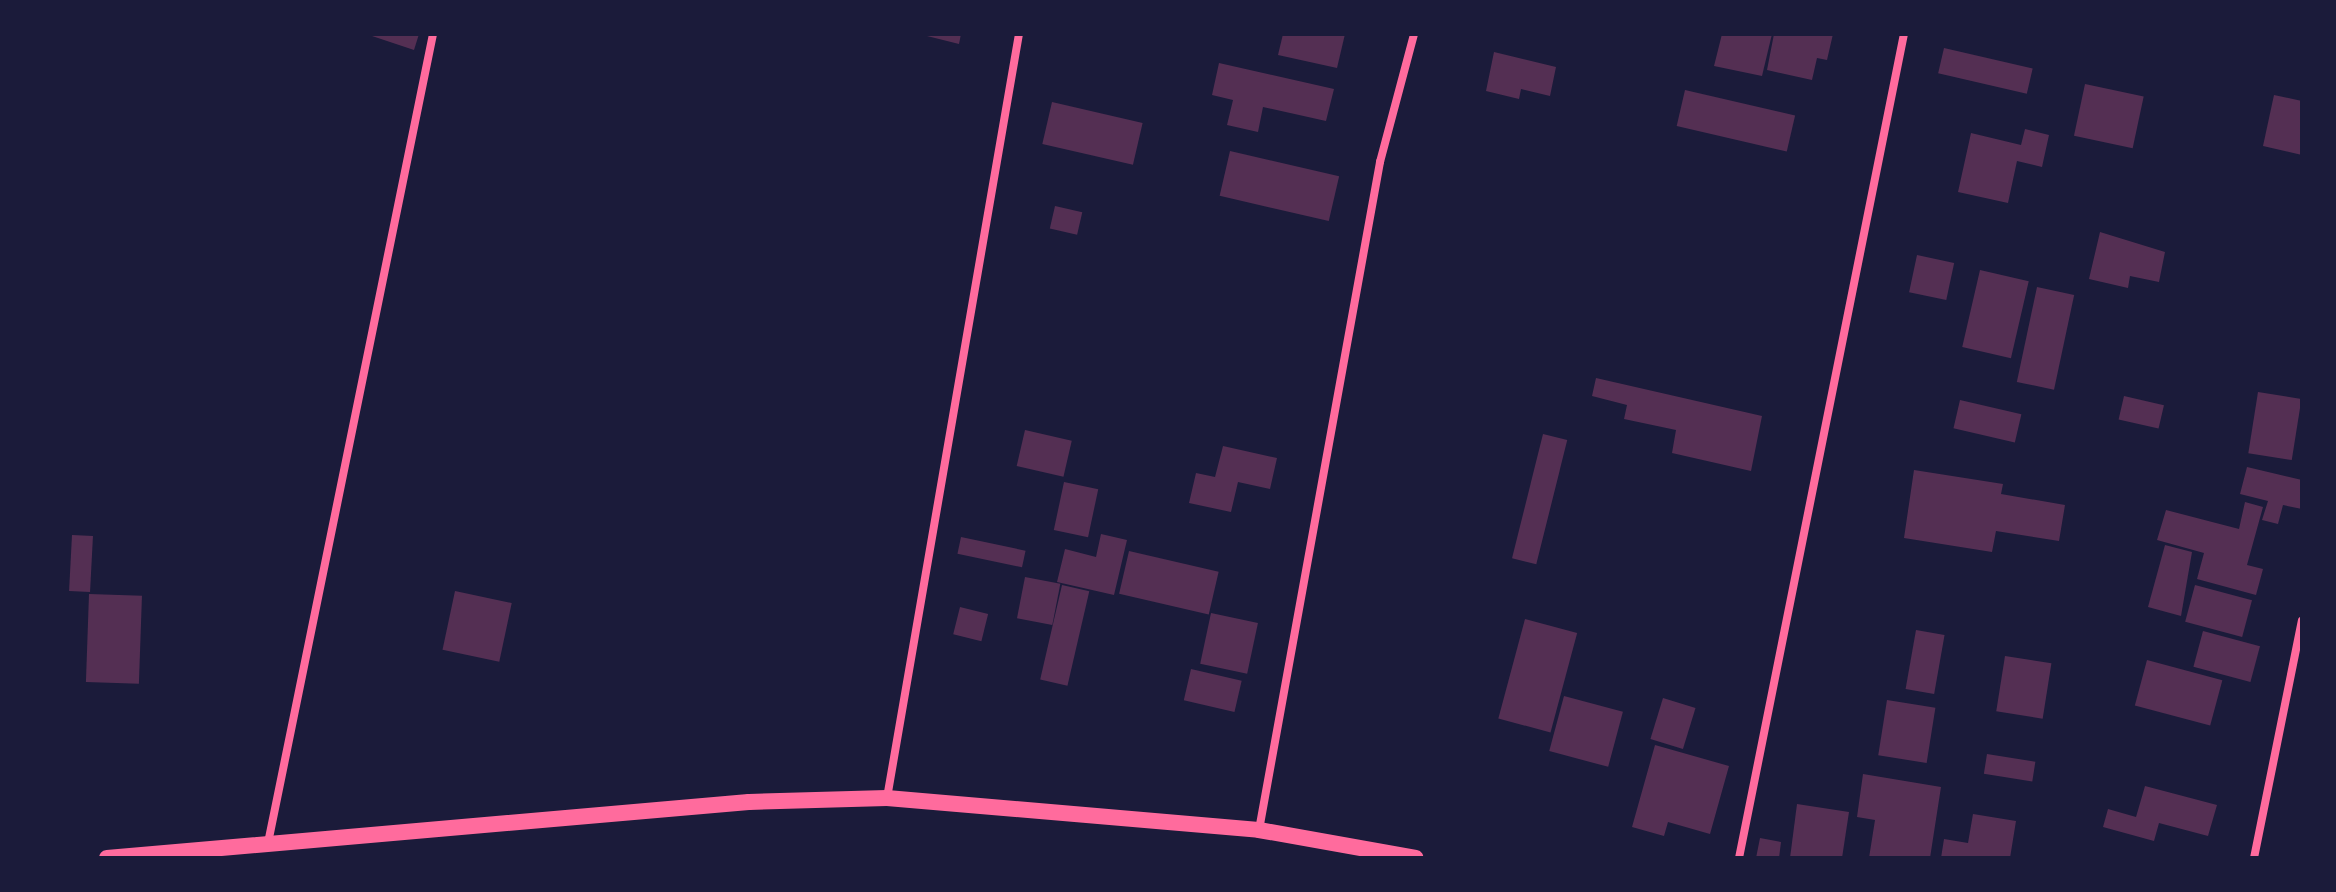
<!DOCTYPE html>
<style>
body{margin:0}
#map{position:relative;width:2336px;height:892px;overflow:hidden;background:#1b1b3a;font-family:"Asap Condensed",sans-serif}
div>[style]{position:absolute}
[style*='--x']{left:calc(var(--x)*1px);top:calc(var(--y)*1px);width:calc(var(--w)*1px);rotate:calc(var(--a)*1deg)}
.building>*{inset:0;background:#542f53;transform-origin:0 0}
.minor>*{height:8px;margin:-4px;padding:0 4px;transform-origin:4px;border-radius:4px;background:#ff6b9d}
.secondary>*{height:16px;margin:-8px;padding:0 8px;transform-origin:8px;border-radius:8px;background:#ff6b9d}
span{translate:-50% -50%;white-space:nowrap;text-align:center;line-height:1.15;-webkit-text-stroke:6px #1b1b3a;paint-order:stroke}
.frame{position:absolute;inset:0;border:36px solid #1b1b3a;pointer-events:none}
</style>
<div id="map">
<div class="building">
<div style="clip-path:polygon(366px 34px,419px 34px,414px 50px)"></div>
<div style="clip-path:polygon(919px 34px,961px 34px,959px 44px)"></div>
<div style="clip-path:polygon(1283px 34px,1345px 34px,1337px 68px,1278px 55px)"></div>
<div style="clip-path:polygon(1722px 34px,1772px 34px,1762px 76px,1714px 66px)"></div>
<div style="clip-path:polygon(1774px 34px,1833px 34px,1827px 60px,1817px 58px,1812px 80px,1767px 70px)"></div>
<div style="left:1944px;top:48px;width:91px;height:26px;rotate:13deg"></div>
<div style="clip-path:polygon(1494px 52px,1556px 67px,1550px 96px,1521px 89px,1519px 99px,1486px 91px)"></div>
<div style="clip-path:polygon(1219px 63px,1334px 89px,1326px 121px,1263px 107px,1258px 132px,1227px 125px,1233px 100px,1212px 95px)"></div>
<div style="left:2085px;top:84px;width:60px;height:53px;rotate:12deg"></div>
<div style="left:1685px;top:90px;width:113px;height:37px;rotate:13deg"></div>
<div style="clip-path:polygon(2274px 95px,2302px 101px,2302px 155px,2263px 146px)"></div>
<div style="left:1052px;top:102px;width:93px;height:43px;rotate:13deg"></div>
<div style="clip-path:polygon(2025px 129px,2049px 135px,2042px 167px,2017px 161px,2008px 203px,1958px 192px,1971px 133px,2021px 145px)"></div>
<div style="left:1230px;top:151px;width:112px;height:46px;rotate:13deg"></div>
<div style="left:1055px;top:206px;width:28px;height:23px;rotate:13deg"></div>
<div style="clip-path:polygon(2100px 232px,2165px 252px,2159px 282px,2130px 276px,2128px 288px,2089px 279px)"></div>
<div style="left:1917px;top:255px;width:38px;height:38px;rotate:12deg"></div>
<div style="left:1980px;top:270px;width:50px;height:79px;rotate:13deg"></div>
<div style="left:2037px;top:287px;width:38px;height:97px;rotate:12deg"></div>
<div style="clip-path:polygon(1596px 378px,1762px 416px,1751px 471px,1672px 453px,1676px 430px,1624px 419px,1627px 405px,1592px 396px)"></div>
<div style="left:2258px;top:392px;width:44px;height:62px;rotate:9deg"></div>
<div style="left:2124px;top:396px;width:41px;height:24px;rotate:13deg"></div>
<div style="left:1960px;top:400px;width:63px;height:29px;rotate:13deg"></div>
<div style="left:1025px;top:430px;width:48px;height:37px;rotate:13deg"></div>
<div style="left:1543px;top:434px;width:25px;height:128px;rotate:14deg"></div>
<div style="clip-path:polygon(1223px 446px,1277px 458px,1270px 489px,1238px 482px,1231px 512px,1189px 503px,1196px 473px,1215px 477px)"></div>
<div style="clip-path:polygon(2247px 467px,2302px 480px,2302px 509px,2283px 505px,2278px 524px,2262px 520px,2268px 501px,2240px 494px)"></div>
<div style="clip-path:polygon(1914px 470px,2003px 484px,2001px 494px,2065px 505px,2059px 541px,1996px 531px,1992px 552px,1904px 538px)"></div>
<div style="left:1064px;top:482px;width:35px;height:49px;rotate:12deg"></div>
<div style="clip-path:polygon(2245px 502px,2263px 507px,2247px 565px,2263px 569px,2256px 595px,2197px 579px,2204px 553px,2157px 540px,2166px 510px,2239px 529px)"></div>
<div style="clip-path:polygon(1101px 534px,1127px 540px,1114px 595px,1057px 582px,1065px 549px,1096px 557px)"></div>
<div style="left:72px;top:535px;width:21px;height:56px;rotate:3deg"></div>
<div style="left:961px;top:537px;width:66px;height:17px;rotate:12deg"></div>
<div style="clip-path:polygon(2165px 545px,2192px 552px,2181px 616px,2148px 607px)"></div>
<div style="left:1129px;top:551px;width:92px;height:44px;rotate:13deg"></div>
<div style="left:1025px;top:577px;width:36px;height:42px;rotate:11deg"></div>
<div style="left:1062px;top:585px;width:28px;height:97px;rotate:13deg"></div>
<div style="left:2195px;top:585px;width:59px;height:38px;rotate:15deg"></div>
<div style="left:455px;top:591px;width:58px;height:60px;rotate:12deg"></div>
<div style="left:89px;top:594px;width:53px;height:88px;rotate:2deg"></div>
<div style="left:960px;top:607px;width:29px;height:28px;rotate:14deg"></div>
<div style="left:1211px;top:613px;width:48px;height:52px;rotate:12deg"></div>
<div style="left:1525px;top:619px;width:54px;height:103px;rotate:15deg"></div>
<div style="left:1916px;top:630px;width:29px;height:60px;rotate:10deg"></div>
<div style="left:2203px;top:631px;width:59px;height:37px;rotate:15deg"></div>
<div style="left:2005px;top:656px;width:47px;height:56px;rotate:9deg"></div>
<div style="left:2147px;top:660px;width:78px;height:47px;rotate:15deg"></div>
<div style="left:1191px;top:669px;width:52px;height:32px;rotate:13deg"></div>
<div style="left:1564px;top:696px;width:61px;height:57px;rotate:15deg"></div>
<div style="left:1663px;top:698px;width:34px;height:43px;rotate:17deg"></div>
<div style="left:1887px;top:700px;width:49px;height:56px;rotate:9deg"></div>
<div style="clip-path:polygon(1655px 745px,1729px 766px,1710px 834px,1668px 822px,1664px 836px,1632px 827px)"></div>
<div style="left:1987px;top:754px;width:49px;height:20px;rotate:9deg"></div>
<div style="clip-path:polygon(1863px 774px,1941px 787px,1930px 858px,1869px 858px,1875px 820px,1857px 817px)"></div>
<div style="clip-path:polygon(2145px 786px,2217px 805px,2208px 836px,2159px 823px,2154px 841px,2103px 827px,2108px 809px,2136px 817px)"></div>
<div style="clip-path:polygon(1797px 804px,1849px 812px,1842px 858px,1790px 858px)"></div>
<div style="clip-path:polygon(1973px 814px,2016px 821px,2010px 858px,1941px 858px,1944px 839px,1968px 843px)"></div>
<div style="clip-path:polygon(1760px 838px,1781px 842px,1779px 858px,1756px 858px)"></div>
</div>
<div class="minor">
<div style="--x:887;--y:798;--w:775;--a:-80.2"></div>
<div style="--x:1259;--y:830;--w:679;--a:-79.73"></div>
<div style="--x:1380;--y:162;--w:132;--a:-75.1"></div>
<div style="--x:268;--y:843;--w:826;--a:-78.47"></div>
<div style="--x:1739;--y:858;--w:840;--a:-78.68"></div>
<div style="--x:2254;--y:858;--w:242;--a:-78.6"></div>
</div>
<div class="secondary">
<div style="--x:107;--y:858;--w:644;--a:-4.99"></div>
<div style="--x:749;--y:802;--w:138;--a:-1.7"></div>
<div style="--x:887;--y:798;--w:373;--a:4.9"></div>
<div style="--x:1259;--y:830;--w:159;--a:10.1"></div>
</div>
<div class="frame"></div>
</div>
